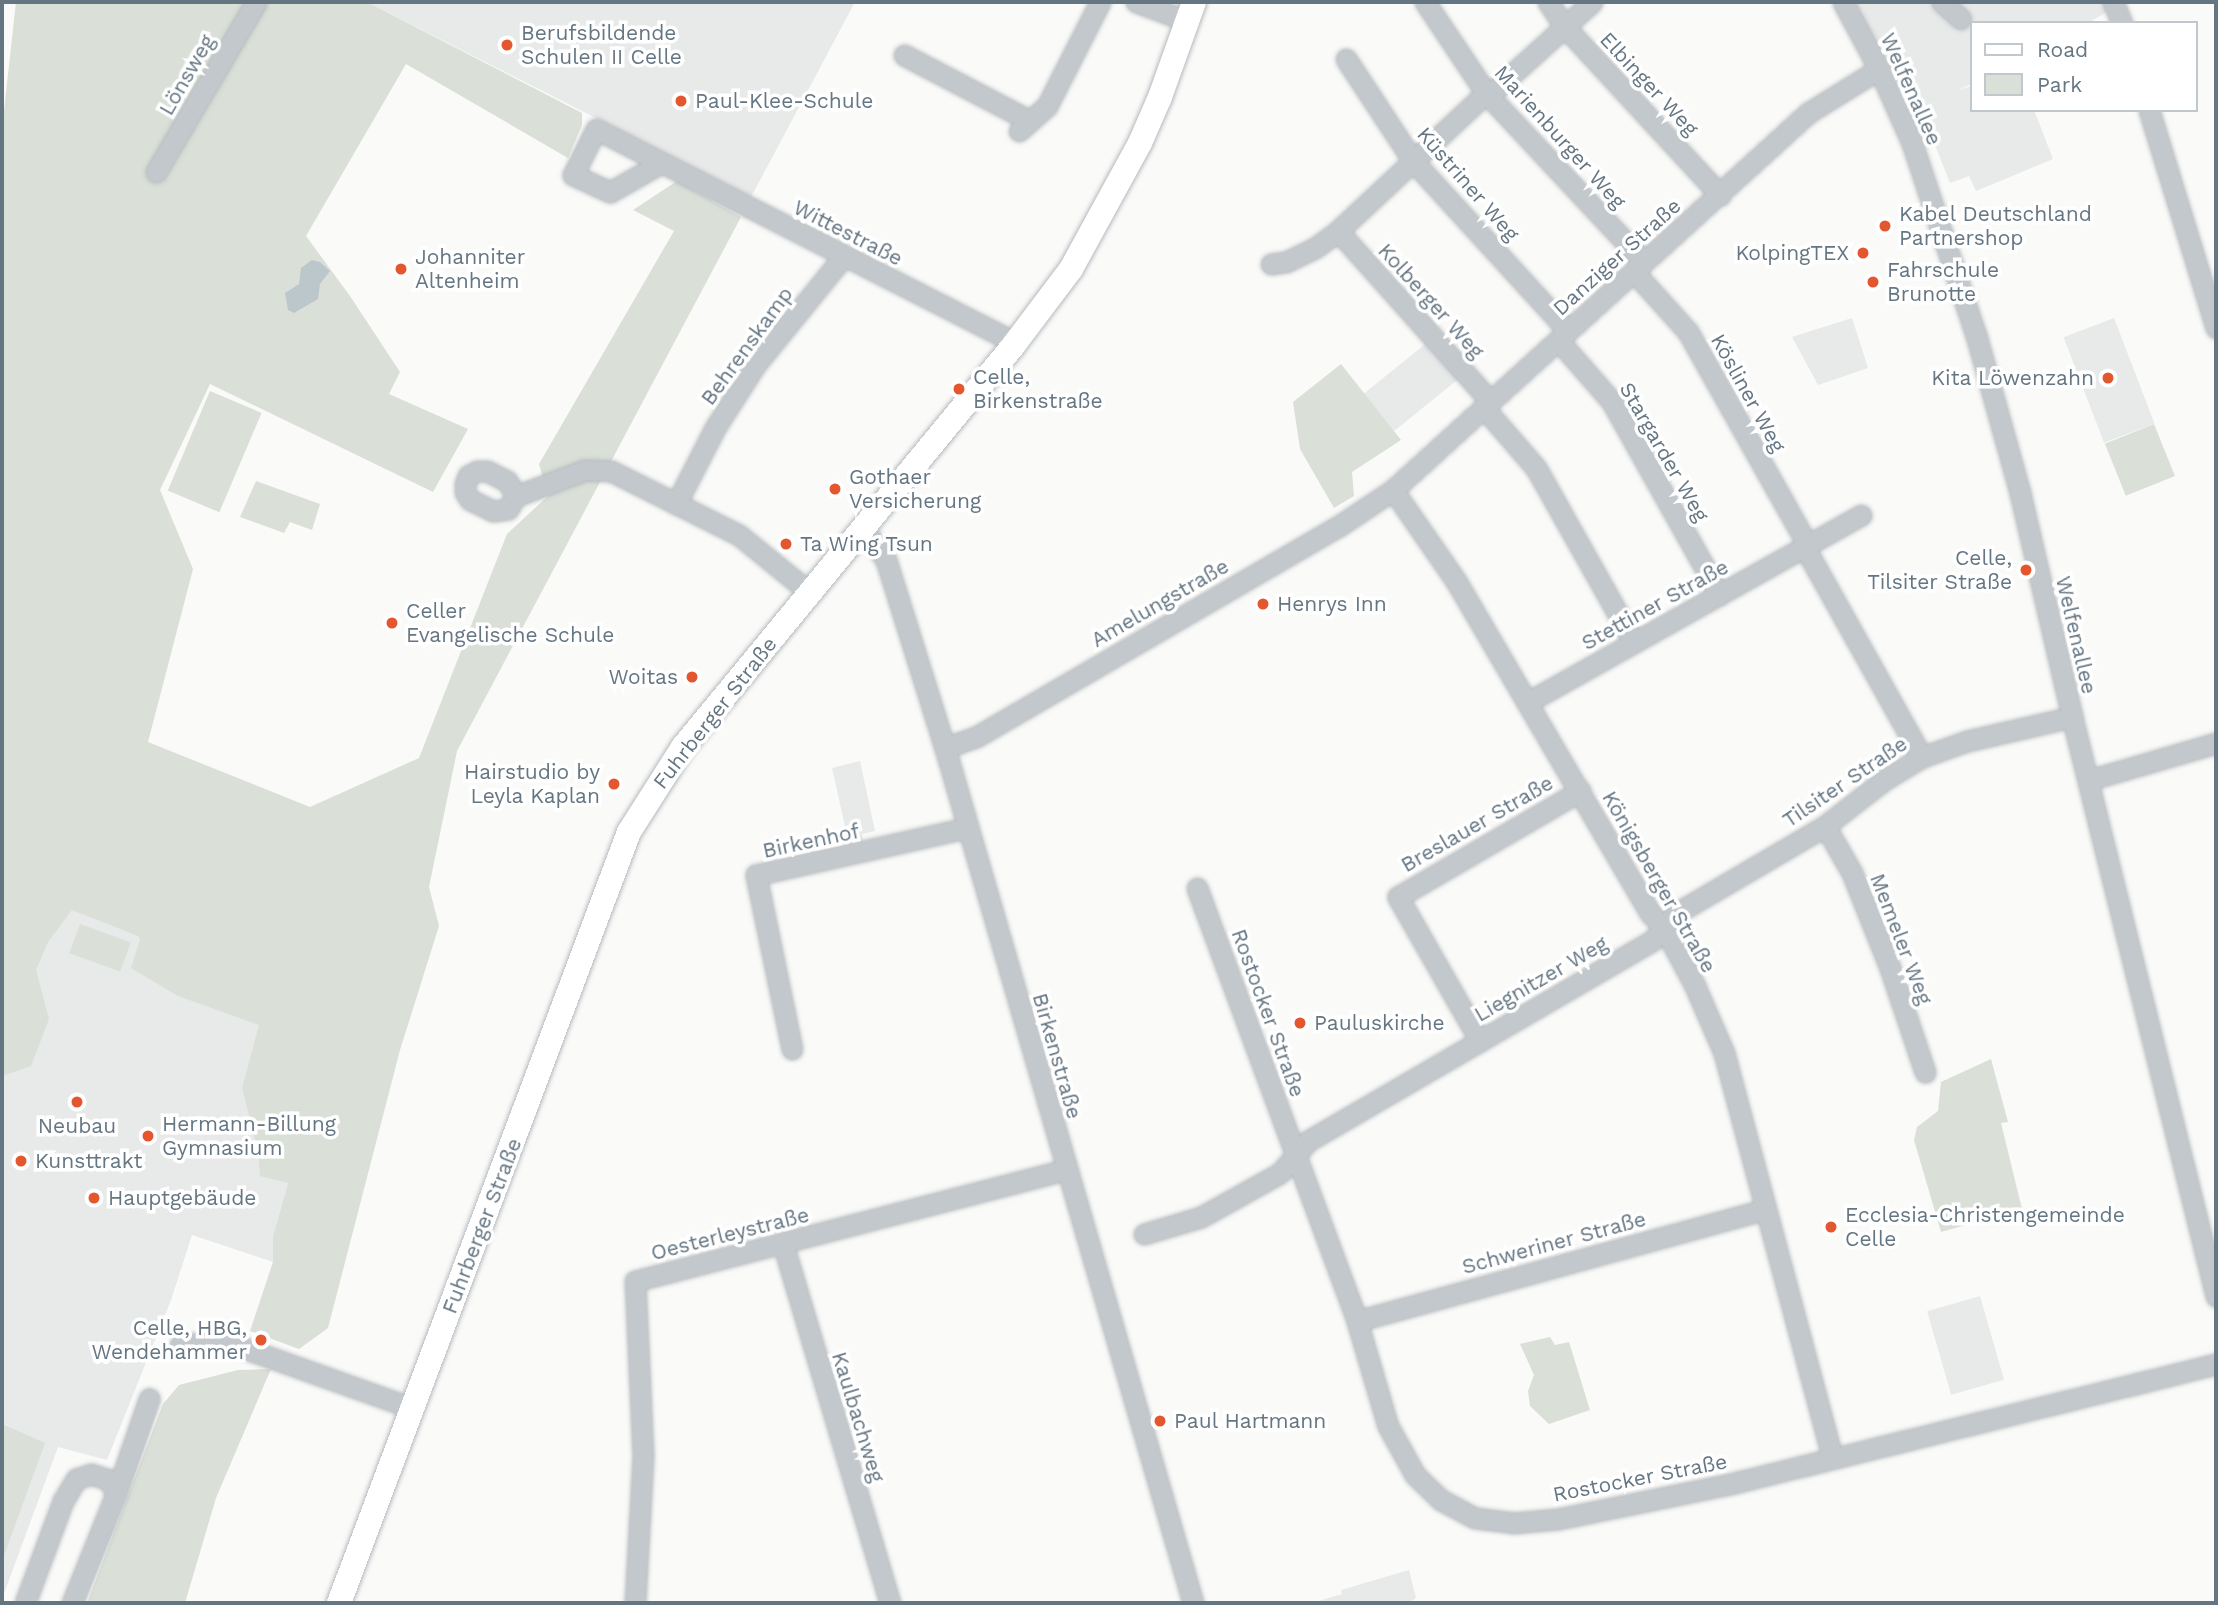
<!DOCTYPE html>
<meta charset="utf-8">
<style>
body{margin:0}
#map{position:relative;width:2218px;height:1605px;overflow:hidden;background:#fafaf8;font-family:"Work Sans",sans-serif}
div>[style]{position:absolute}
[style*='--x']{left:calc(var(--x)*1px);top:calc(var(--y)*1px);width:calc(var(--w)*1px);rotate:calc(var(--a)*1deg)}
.built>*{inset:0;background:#e8e9e9;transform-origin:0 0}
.green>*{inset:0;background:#dadfd7;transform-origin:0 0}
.water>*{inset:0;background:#bbc7cb}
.roads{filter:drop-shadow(0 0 2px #b5babe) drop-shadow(0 0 2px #b5babe)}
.minor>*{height:19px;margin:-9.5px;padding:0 9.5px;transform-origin:9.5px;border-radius:9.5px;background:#c3c8cc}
.major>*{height:24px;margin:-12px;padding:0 12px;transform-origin:12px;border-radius:12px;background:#fff}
.dots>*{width:19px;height:19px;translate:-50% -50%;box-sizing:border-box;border:4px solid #fff;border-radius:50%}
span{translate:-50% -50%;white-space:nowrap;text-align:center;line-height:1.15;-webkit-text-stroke:7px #fff;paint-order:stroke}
.poi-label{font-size:21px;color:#657683}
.left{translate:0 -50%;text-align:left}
.right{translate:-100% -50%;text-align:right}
.street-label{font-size:21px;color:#657683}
.frame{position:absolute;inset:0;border:4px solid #657683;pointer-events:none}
.legend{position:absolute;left:1970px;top:21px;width:228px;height:91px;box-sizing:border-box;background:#fff;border:2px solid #c1c8cd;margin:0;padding:9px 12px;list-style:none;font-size:21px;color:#657683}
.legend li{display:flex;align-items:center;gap:14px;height:35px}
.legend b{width:35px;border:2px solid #c1c8cd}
</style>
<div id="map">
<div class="built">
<div style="clip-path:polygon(367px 2px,855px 2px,751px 197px)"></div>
<div style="clip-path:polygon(1853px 2px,2124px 2px,2088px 23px,1971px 23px,1971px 84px,1957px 91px,1971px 86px,1971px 110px,2034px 110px,2053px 159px,1976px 191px,1969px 176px,1950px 183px,1925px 120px,1933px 117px,1927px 105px,1913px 111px)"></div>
<div style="clip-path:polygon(1852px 318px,1868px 368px,1818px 385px,1792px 337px)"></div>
<div style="left:2114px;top:318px;width:113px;height:54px;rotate:69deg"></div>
<div style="left:1429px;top:341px;width:48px;height:84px;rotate:51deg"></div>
<div style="clip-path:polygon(860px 761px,875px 831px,862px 834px,863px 842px,849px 844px,832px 768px)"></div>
<div style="clip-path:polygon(375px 873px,273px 1236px,273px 1262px,192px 1235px,171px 1300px,107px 1460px,58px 1447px,2px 1599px,2px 876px)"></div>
<div style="left:1980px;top:1296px;width:87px;height:55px;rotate:74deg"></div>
<div style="clip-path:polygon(1409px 1570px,1416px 1598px,1409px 1603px,1312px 1603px,1342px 1594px,1341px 1590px)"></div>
</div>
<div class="green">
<div style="clip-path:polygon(16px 2px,367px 2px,582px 113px,582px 125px,568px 158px,406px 64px,306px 236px,350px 296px,400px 372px,389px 394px,468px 429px,433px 492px,210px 384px,160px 490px,193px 569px,148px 742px,310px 807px,419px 758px,507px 534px,548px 496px,539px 464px,674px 231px,633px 210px,677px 181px,741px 217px,457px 751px,429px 887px,439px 926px,400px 1050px,328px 1328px,299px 1349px,250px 1331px,273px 1262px,273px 1236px,288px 1183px,260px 1176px,258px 1150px,242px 1088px,259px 1025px,178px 996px,131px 968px,140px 940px,138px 936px,72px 910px,48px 942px,36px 970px,49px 1019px,31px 1066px,2px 1076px,2px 129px)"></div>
<div style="clip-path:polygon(1341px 364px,1401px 440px,1352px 472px,1354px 496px,1334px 508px,1300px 449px,1293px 402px)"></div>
<div style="left:210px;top:391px;width:56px;height:108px;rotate:23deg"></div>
<div style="left:2154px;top:424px;width:56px;height:53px;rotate:68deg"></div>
<div style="clip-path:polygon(256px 481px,320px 504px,312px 530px,290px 522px,284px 533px,240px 517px)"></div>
<div style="left:80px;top:924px;width:54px;height:31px;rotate:20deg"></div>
<div style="clip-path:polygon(1991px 1059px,2008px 1122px,2001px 1123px,2022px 1209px,1941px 1232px,1914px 1140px,1917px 1127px,1938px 1111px,1941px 1082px)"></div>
<div style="clip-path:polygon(1550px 1337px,1555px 1345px,1569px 1342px,1590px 1410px,1549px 1424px,1530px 1406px,1528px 1391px,1534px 1375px,1520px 1344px)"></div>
<div style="clip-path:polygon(271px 1369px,216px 1498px,185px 1603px,87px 1603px,163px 1404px,179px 1385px,238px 1370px)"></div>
<div style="clip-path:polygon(2px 1424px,45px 1443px,2px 1561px)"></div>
</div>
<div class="water">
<div style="clip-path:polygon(312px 260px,320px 262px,330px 271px,320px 284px,318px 299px,294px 313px,288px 310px,285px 293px,299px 284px,301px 268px)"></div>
</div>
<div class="roads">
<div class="minor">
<div style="--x:1136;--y:2;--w:54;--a:20.4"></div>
<div style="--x:1425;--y:2;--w:110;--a:56.2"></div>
<div style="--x:1486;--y:93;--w:231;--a:46.9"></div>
<div style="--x:1548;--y:2;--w:30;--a:56"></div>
<div style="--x:1565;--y:27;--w:229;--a:47.3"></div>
<div style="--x:1843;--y:2;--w:76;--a:61.8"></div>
<div style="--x:1879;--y:69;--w:81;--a:66"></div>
<div style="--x:1912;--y:143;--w:202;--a:71.6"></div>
<div style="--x:1976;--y:335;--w:164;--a:74.4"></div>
<div style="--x:2020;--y:493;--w:230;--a:76.9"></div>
<div style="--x:2072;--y:717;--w:597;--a:76.03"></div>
<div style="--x:1942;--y:2;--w:25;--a:42"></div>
<div style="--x:2113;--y:2;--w:23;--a:67"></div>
<div style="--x:904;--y:55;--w:142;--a:27.6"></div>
<div style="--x:1346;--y:59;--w:122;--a:56.7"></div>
<div style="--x:1413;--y:161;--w:230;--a:47.6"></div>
<div style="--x:1488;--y:96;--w:140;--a:-42.1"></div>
<div style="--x:2149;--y:110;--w:228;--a:72.9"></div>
<div style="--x:1019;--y:131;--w:38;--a:-42"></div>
<div style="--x:1047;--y:106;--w:117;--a:-63"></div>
<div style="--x:661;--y:163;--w:59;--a:150.4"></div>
<div style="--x:610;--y:192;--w:41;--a:-155.3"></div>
<div style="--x:573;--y:175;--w:51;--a:-63.4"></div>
<div style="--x:596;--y:129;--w:456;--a:27"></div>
<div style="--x:1002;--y:336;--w:15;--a:42"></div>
<div style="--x:156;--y:172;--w:197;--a:-59.5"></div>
<div style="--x:1338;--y:231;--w:229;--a:48.2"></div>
<div style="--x:1271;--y:264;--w:15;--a:-8"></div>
<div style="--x:1286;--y:262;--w:32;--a:-26"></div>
<div style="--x:1315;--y:248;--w:29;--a:-36"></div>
<div style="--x:1338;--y:231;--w:202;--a:-43"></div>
<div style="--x:1634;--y:272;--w:81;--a:48"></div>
<div style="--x:1688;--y:332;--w:245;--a:60.7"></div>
<div style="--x:1558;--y:340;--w:82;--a:48.9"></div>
<div style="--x:1612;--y:402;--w:221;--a:60.8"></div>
<div style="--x:1484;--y:408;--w:79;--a:49.1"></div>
<div style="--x:1536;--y:468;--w:198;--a:60.7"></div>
<div style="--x:1393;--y:490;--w:111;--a:55.3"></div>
<div style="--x:1456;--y:581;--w:385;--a:59.7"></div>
<div style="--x:1650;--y:913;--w:21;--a:47"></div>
<div style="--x:1664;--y:928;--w:64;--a:61.8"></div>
<div style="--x:1694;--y:984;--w:75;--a:66.5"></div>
<div style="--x:1724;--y:1053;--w:418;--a:75"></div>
<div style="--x:516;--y:496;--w:15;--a:122"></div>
<div style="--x:508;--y:509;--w:15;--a:172"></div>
<div style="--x:493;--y:511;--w:25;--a:-154"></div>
<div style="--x:470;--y:500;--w:9;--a:-122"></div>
<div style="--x:465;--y:492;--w:8;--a:-90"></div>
<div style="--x:465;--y:484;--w:9;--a:-69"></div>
<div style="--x:468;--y:476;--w:10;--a:-29"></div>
<div style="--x:477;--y:471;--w:10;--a:0"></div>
<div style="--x:487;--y:471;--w:22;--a:27"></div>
<div style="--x:507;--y:481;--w:17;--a:59"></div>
<div style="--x:516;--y:496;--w:74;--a:-20.6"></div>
<div style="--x:585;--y:470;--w:26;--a:2"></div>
<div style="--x:611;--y:471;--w:143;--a:26.6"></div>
<div style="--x:739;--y:535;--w:92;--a:39.2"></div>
<div style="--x:676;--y:504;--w:85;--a:-62.8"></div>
<div style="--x:715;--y:428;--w:76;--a:-57.4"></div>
<div style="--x:756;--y:364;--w:138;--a:-50.9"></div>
<div style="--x:863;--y:528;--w:39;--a:54"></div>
<div style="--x:886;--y:560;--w:197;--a:72.6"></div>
<div style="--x:945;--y:748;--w:890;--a:73.82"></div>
<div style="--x:1805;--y:548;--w:240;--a:60.8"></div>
<div style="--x:1528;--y:702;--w:382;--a:-29.3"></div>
<div style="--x:945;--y:748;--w:33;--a:-20"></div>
<div style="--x:976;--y:737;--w:420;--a:-30.2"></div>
<div style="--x:1339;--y:526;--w:65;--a:-33.7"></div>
<div style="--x:1393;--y:490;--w:561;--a:-42.25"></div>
<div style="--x:1808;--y:113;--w:84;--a:-31.8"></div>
<div style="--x:2089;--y:780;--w:132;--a:-16.2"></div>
<div style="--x:1825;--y:826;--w:54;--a:60.1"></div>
<div style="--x:1852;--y:873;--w:102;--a:68.2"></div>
<div style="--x:1890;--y:968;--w:110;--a:71.4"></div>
<div style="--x:1197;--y:888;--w:462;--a:69.7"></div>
<div style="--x:1357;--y:1321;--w:109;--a:73.6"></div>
<div style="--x:1388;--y:1426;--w:56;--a:61.1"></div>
<div style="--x:1415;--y:1475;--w:36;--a:44"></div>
<div style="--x:1441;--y:1500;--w:38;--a:28"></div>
<div style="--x:1475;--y:1518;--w:38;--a:7"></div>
<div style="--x:1513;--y:1523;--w:45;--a:-5.1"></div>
<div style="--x:1558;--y:1519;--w:176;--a:-11.5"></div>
<div style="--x:1730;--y:1484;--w:501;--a:-13.87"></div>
<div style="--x:1480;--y:1041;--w:166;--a:-119.7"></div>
<div style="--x:1398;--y:897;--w:211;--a:-30.2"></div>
<div style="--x:792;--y:1049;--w:178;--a:-101.7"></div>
<div style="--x:756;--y:875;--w:216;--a:-12.6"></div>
<div style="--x:1144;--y:1234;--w:59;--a:-16.6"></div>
<div style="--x:1201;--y:1217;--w:90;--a:-29.1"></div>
<div style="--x:1280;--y:1173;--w:43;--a:-48.8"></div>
<div style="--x:1308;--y:1141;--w:399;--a:-30.2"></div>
<div style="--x:1653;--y:940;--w:34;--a:-50"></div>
<div style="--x:1675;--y:914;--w:174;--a:-30.4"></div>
<div style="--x:1825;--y:826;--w:75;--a:-37.9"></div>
<div style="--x:1884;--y:780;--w:44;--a:-31.2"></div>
<div style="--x:1922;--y:757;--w:48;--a:-19.6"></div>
<div style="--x:1967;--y:741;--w:108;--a:-12.9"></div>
<div style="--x:783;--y:1244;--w:375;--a:73.4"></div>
<div style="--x:1357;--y:1321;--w:422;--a:-15.3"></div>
<div style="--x:180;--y:1345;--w:44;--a:-5.2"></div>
<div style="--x:224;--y:1341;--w:200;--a:19.6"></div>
<div style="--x:25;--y:1603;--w:109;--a:-69.6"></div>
<div style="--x:63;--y:1501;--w:26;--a:-59"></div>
<div style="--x:76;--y:1479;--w:16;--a:-18"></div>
<div style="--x:91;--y:1474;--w:19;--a:18"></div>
<div style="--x:109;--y:1480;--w:16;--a:63"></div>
<div style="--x:72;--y:1603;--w:118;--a:-68"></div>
<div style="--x:116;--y:1494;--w:101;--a:-70.8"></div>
<div style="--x:635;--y:1603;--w:147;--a:-86.9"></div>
<div style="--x:643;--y:1456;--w:175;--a:-92.6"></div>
<div style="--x:635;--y:1281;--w:446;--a:-14.5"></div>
</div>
<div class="major">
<div style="--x:339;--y:1603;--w:824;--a:-69.39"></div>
<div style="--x:629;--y:832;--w:101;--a:-57.6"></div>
<div style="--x:683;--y:747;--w:519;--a:-50.55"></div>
<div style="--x:1013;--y:346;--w:96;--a:-53"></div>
<div style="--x:1071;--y:269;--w:144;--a:-61.3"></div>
<div style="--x:1140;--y:143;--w:50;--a:-66.5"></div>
<div style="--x:1160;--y:97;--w:101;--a:-70.3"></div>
</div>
</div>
<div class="dots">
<div style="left:507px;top:45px;background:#e4572e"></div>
<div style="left:681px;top:101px;background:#e4572e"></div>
<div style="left:1885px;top:226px;background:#e4572e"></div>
<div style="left:1863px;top:253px;background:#e4572e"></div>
<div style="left:401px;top:269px;background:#e4572e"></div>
<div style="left:1873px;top:282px;background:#e4572e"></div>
<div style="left:2108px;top:378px;background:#e4572e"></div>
<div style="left:959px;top:389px;background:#e4572e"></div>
<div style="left:835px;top:489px;background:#e4572e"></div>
<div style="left:786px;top:544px;background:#e4572e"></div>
<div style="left:2026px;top:570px;background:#e4572e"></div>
<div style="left:1263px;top:604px;background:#e4572e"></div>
<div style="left:392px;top:623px;background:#e4572e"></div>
<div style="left:692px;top:677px;background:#e4572e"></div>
<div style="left:614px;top:784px;background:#e4572e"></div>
<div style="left:1300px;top:1023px;background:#e4572e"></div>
<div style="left:77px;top:1102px;background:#e4572e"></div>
<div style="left:148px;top:1136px;background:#e4572e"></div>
<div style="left:21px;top:1161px;background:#e4572e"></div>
<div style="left:94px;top:1198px;background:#e4572e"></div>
<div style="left:1831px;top:1227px;background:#e4572e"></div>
<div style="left:261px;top:1340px;background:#e4572e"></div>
<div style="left:1160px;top:1421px;background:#e4572e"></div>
</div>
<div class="poi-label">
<span class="left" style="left:521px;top:45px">Berufsbildende<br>Schulen II Celle</span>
<span class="left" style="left:695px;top:101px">Paul-Klee-Schule</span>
<span class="left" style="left:1899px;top:226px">Kabel Deutschland<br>Partnershop</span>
<span class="right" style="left:1849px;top:253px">KolpingTEX</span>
<span class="left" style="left:415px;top:269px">Johanniter<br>Altenheim</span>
<span class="left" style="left:1887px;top:282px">Fahrschule<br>Brunotte</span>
<span class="left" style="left:973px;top:389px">Celle,<br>Birkenstraße</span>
<span class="right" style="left:2094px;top:378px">Kita Löwenzahn</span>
<span class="left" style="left:849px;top:489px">Gothaer<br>Versicherung</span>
<span class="left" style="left:800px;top:544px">Ta Wing Tsun</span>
<span class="right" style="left:2012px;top:570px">Celle,<br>Tilsiter Straße</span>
<span class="left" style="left:1277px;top:604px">Henrys Inn</span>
<span class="left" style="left:406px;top:623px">Celler<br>Evangelische Schule</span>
<span class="right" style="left:678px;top:677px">Woitas</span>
<span class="right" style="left:600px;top:784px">Hairstudio by<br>Leyla Kaplan</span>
<span class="left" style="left:1314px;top:1023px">Pauluskirche</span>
<span class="left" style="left:162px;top:1136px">Hermann-Billung<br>Gymnasium</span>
<span style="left:77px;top:1126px">Neubau</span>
<span class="left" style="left:35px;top:1161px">Kunsttrakt</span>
<span class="left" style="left:108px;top:1198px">Hauptgebäude</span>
<span class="left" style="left:1845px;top:1227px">Ecclesia-Christengemeinde<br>Celle</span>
<span class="right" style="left:247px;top:1340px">Celle, HBG,<br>Wendehammer</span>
<span class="left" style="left:1174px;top:1421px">Paul Hartmann</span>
</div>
<div class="street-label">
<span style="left:187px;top:75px;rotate:-60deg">Lönsweg</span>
<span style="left:1649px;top:84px;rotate:47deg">Elbinger Weg</span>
<span style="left:1911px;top:89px;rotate:66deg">Welfenallee</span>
<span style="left:1560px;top:137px;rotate:48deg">Marienburger Weg</span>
<span style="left:1468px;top:184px;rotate:49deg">Küstriner Weg</span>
<span style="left:848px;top:233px;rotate:27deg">Wittestraße</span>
<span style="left:1617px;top:257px;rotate:-42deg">Danziger Straße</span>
<span style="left:1431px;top:301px;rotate:48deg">Kolberger Weg</span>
<span style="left:747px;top:346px;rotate:-54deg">Behrenskamp</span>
<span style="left:1748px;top:393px;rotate:61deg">Kösliner Weg</span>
<span style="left:1664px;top:452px;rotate:60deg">Stargarder Weg</span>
<span style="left:1160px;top:603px;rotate:-30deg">Amelungstraße</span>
<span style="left:1655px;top:605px;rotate:-29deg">Stettiner Straße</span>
<span style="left:2076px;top:635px;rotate:77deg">Welfenallee</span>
<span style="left:715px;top:713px;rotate:-52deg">Fuhrberger Straße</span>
<span style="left:1845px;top:782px;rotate:-34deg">Tilsiter Straße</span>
<span style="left:1477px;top:824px;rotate:-30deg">Breslauer Straße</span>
<span style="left:811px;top:841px;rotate:-12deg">Birkenhof</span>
<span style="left:1659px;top:882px;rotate:60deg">Königsberger Straße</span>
<span style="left:1901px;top:939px;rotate:69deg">Memeler Weg</span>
<span style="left:1541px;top:979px;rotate:-30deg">Liegnitzer Weg</span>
<span style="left:1268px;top:1013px;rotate:70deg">Rostocker Straße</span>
<span style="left:1057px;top:1056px;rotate:74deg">Birkenstraße</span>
<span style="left:482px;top:1226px;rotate:-69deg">Fuhrberger Straße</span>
<span style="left:730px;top:1234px;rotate:-14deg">Oesterleystraße</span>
<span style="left:1554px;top:1243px;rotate:-15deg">Schweriner Straße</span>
<span style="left:858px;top:1417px;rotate:73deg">Kaulbachweg</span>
<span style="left:1640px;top:1478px;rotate:-11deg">Rostocker Straße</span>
</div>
<div class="frame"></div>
<ul class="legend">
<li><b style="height:9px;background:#fff"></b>Road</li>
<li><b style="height:19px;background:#dadfd7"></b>Park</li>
</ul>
</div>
